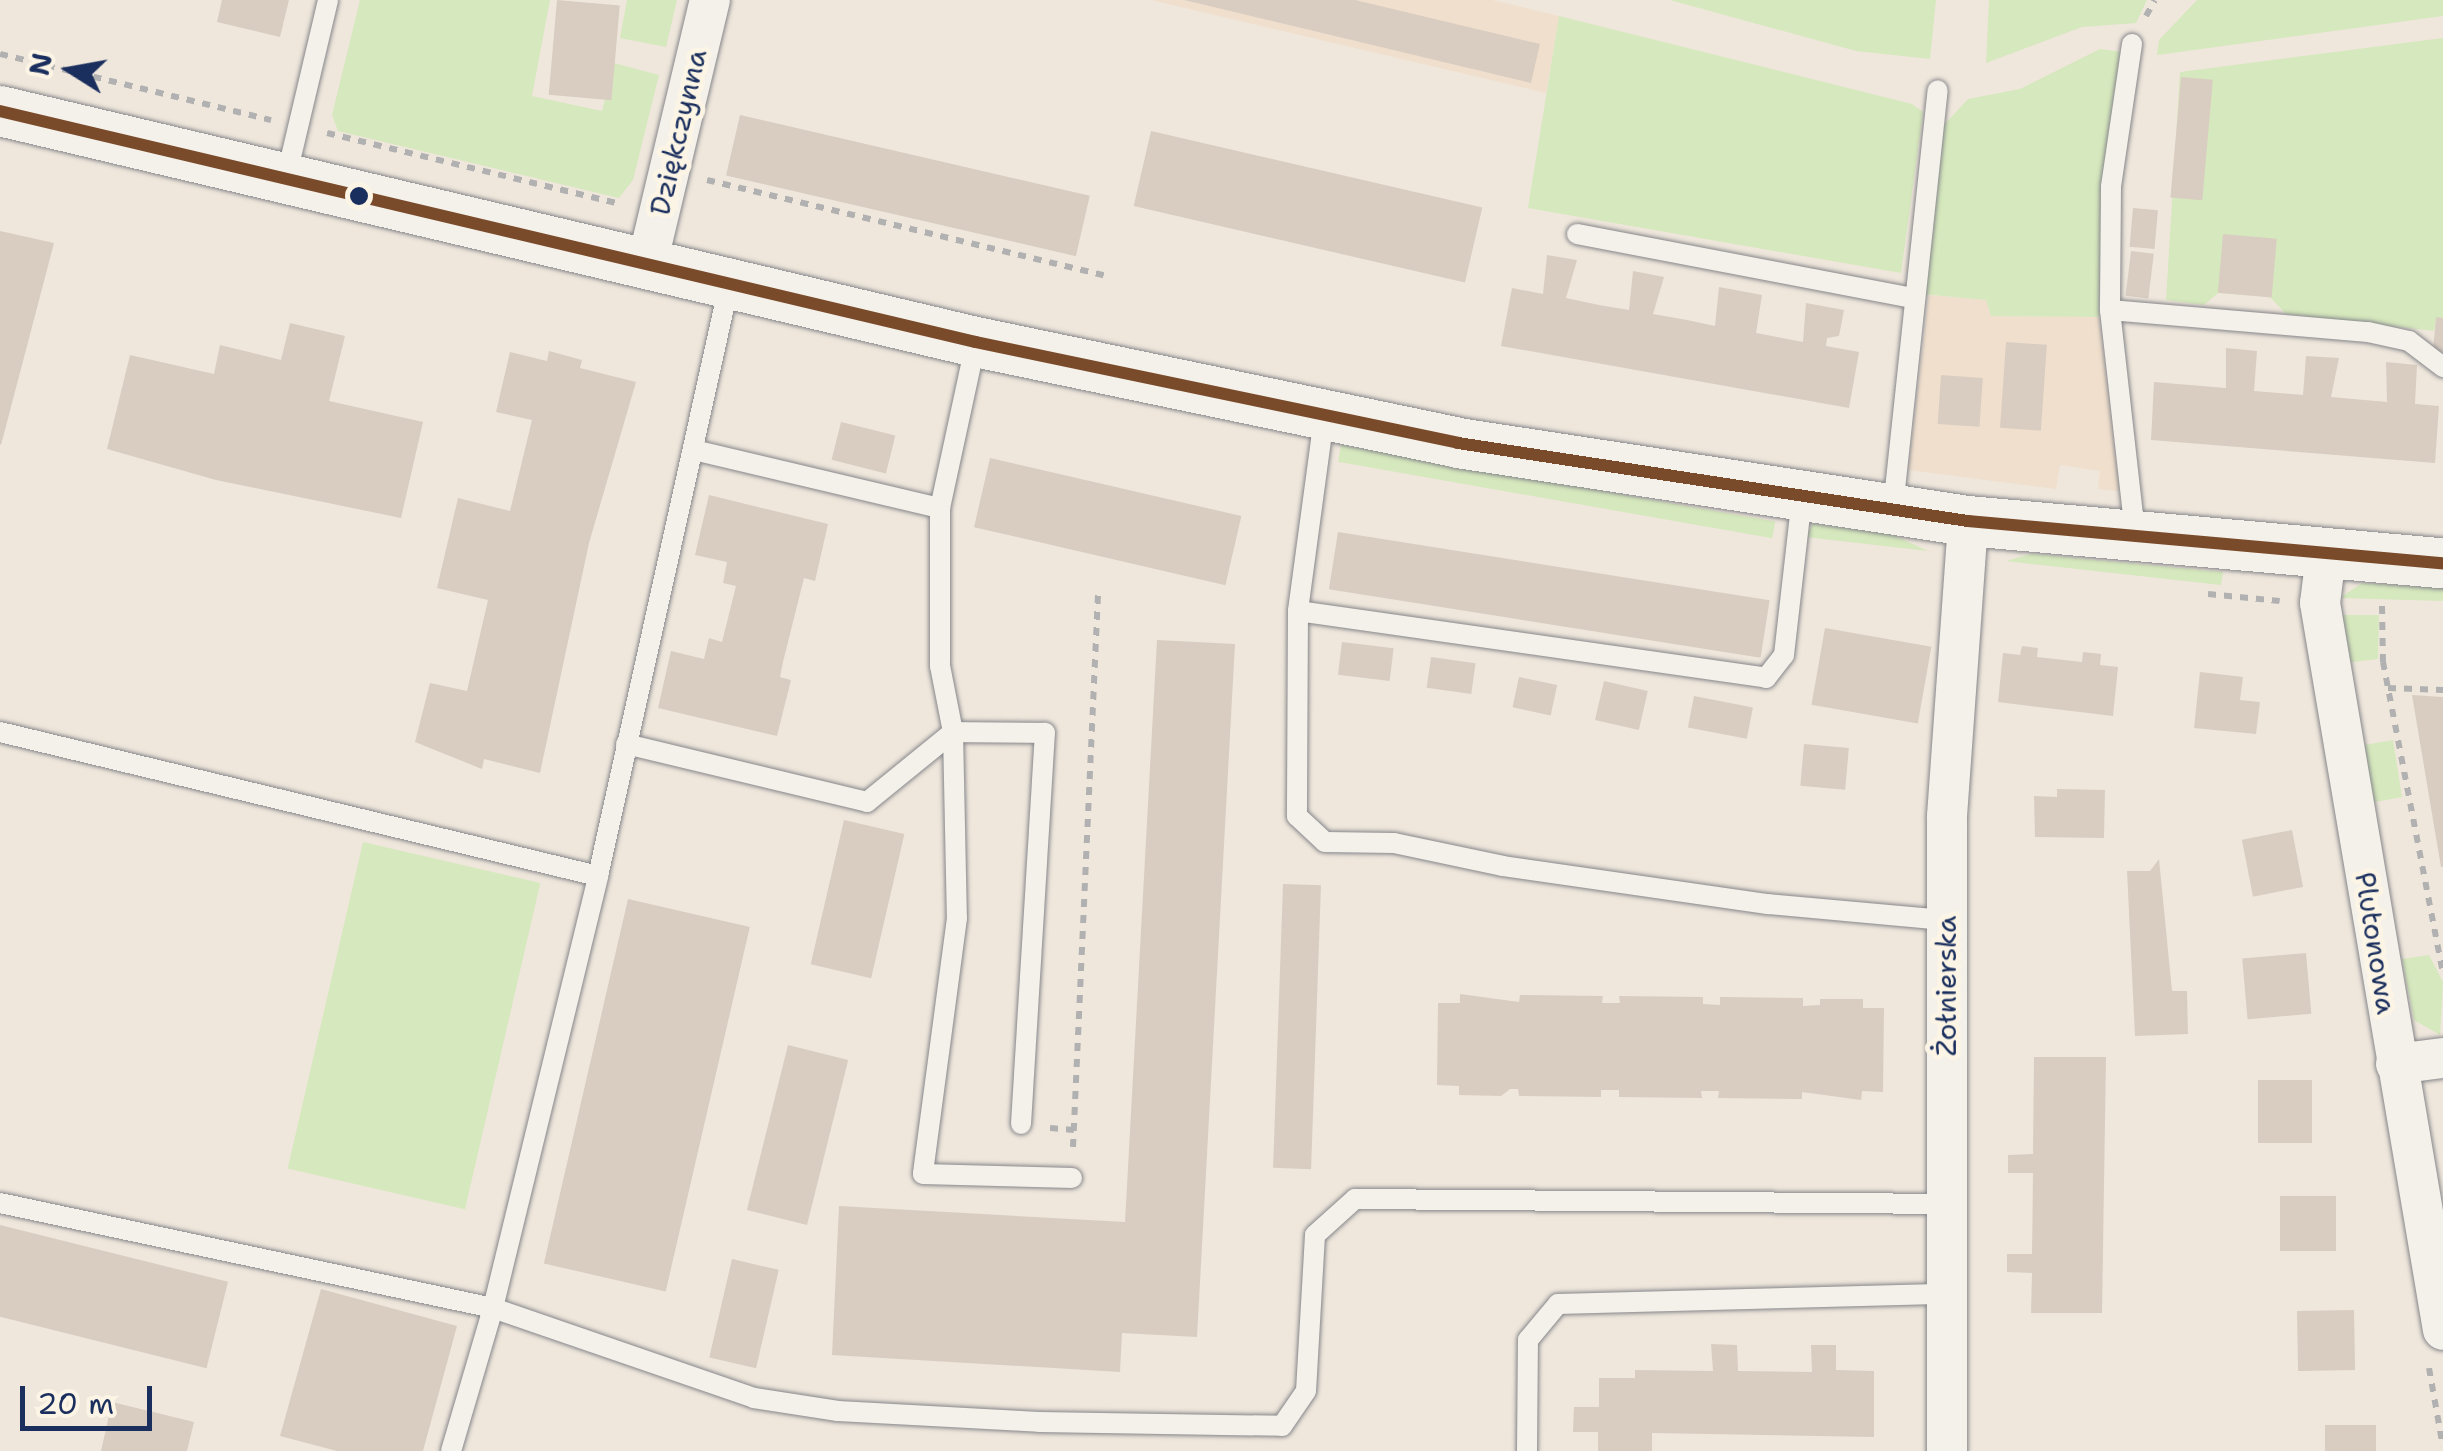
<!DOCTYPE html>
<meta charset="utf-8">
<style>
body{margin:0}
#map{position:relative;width:2443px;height:1451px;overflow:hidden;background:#efe7dc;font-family:"Shantell Sans",sans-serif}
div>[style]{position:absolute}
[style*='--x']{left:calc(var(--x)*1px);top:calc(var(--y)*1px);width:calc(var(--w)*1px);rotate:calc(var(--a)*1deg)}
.built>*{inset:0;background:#f0dfcd}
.green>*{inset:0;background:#d6e8bd;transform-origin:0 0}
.building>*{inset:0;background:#d9cdc1;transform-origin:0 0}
.path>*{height:6px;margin-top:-3px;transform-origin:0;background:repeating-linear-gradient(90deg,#b1b1b2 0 8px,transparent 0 16px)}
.roads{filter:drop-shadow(0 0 2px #86878b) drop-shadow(0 0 2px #86878b)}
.service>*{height:20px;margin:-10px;padding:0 10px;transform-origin:10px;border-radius:10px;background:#f4f0ea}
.minor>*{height:40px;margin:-20px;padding:0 20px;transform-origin:20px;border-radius:20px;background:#f4f0ea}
.tertiary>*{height:50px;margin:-25px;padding:0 25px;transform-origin:25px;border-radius:25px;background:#f4f0ea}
.bus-1>*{height:12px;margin:-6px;padding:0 6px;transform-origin:6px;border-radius:6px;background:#7a4b2a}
.dots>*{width:28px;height:28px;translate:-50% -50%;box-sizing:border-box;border:5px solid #fcf5e5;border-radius:50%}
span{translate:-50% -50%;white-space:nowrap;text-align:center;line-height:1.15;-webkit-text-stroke:10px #fcf5e5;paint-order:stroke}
.street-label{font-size:28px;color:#1b2f5e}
.north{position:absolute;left:20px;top:20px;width:100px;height:100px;-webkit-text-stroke:8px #fcf5e5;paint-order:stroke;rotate:281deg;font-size:28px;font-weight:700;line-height:40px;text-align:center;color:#1b2f5e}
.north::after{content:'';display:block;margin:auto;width:35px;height:45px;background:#1b2f5e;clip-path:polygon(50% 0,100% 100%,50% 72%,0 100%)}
.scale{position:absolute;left:20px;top:1386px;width:132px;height:45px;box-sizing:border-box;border:5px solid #1b2f5e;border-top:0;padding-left:12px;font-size:30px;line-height:35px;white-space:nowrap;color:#1b2f5e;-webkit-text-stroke:8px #fcf5e5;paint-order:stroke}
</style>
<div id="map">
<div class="built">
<div style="clip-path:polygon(1151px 0,1492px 0,1559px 16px,1546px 93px)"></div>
<div style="clip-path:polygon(1929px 295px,1986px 300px,1991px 316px,2099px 317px,2120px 491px,2098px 489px,2100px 471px,2060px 465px,2056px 489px,1908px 470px)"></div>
</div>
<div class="green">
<div style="clip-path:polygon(360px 0,550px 0,532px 96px,602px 111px,614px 63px,659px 75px,633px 180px,619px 198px,338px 131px,332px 115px)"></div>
<div style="clip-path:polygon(627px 0,677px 0,666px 47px,620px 38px)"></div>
<div style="clip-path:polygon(1670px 0,1936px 0,1930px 59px,1856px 51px)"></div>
<div style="clip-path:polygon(1989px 0,2147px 0,2136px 23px,2082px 27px,1986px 63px)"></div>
<div style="clip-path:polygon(2197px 0,2443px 0,2443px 16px,2157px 55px,2159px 40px)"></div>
<div style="clip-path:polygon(1559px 16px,1912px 104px,1923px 112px,1901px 273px,1528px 208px)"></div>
<div style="clip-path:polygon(2443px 38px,2443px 318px,2436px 318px,2434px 331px,2286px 314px,2270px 297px,2218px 293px,2204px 305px,2166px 300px,2180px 72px)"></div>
<div style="clip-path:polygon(2100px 49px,2122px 52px,2103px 195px,2099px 317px,1991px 316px,1986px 300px,1921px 294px,1942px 127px,1968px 99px,2020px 89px)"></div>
<div style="left:1341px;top:445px;width:441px;height:17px;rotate:10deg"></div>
<div style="clip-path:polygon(1813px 524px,1891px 534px,1928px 551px,1805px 537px)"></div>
<div style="clip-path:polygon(2031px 554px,2223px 572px,2221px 585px,2006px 561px)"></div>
<div style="clip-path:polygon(2362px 583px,2443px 588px,2443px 601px,2340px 598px)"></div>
<div style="clip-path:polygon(2336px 615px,2379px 615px,2378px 659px,2346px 663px)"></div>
<div style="clip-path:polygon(2393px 740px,2402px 797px,2375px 802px,2367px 797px,2364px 745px)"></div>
<div style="left:363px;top:842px;width:182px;height:335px;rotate:13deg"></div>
<div style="clip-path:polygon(2429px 955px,2443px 982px,2440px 1035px,2414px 1020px,2402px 959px)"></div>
</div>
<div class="building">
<div style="clip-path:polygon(222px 0,289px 0,280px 37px,217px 22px)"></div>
<div style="left:557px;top:0;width:63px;height:95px;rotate:5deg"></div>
<div style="clip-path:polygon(1184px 0,1355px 0,1540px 44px,1531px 83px)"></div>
<div style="left:2181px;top:77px;width:32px;height:121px;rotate:5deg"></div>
<div style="left:740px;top:115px;width:359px;height:62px;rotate:13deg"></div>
<div style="left:1151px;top:131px;width:340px;height:77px;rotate:13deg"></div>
<div style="left:2133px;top:208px;width:25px;height:39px;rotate:5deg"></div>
<div style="clip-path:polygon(0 231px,54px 243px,1px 445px,0 444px)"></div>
<div style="left:2223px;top:234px;width:54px;height:59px;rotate:5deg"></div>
<div style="left:2131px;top:251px;width:23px;height:45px;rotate:7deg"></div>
<div style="clip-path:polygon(1547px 255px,1577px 260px,1566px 298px,1599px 305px,1629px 310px,1633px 271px,1664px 277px,1653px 314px,1687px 320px,1715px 326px,1719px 287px,1762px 295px,1756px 333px,1772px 336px,1803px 342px,1806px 303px,1844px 310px,1839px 336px,1827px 338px,1826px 346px,1859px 352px,1849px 408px,1501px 346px,1512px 288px,1543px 294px)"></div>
<div style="clip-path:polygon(2436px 317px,2443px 318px,2443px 352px,2433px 351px)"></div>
<div style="clip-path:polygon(290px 323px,345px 336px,329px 401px,423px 422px,401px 518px,216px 480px,107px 449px,130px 355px,214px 374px,220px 345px,281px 360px)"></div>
<div style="left:2006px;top:342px;width:41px;height:86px;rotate:4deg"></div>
<div style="clip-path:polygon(2226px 348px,2257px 351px,2254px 391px,2303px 395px,2306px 356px,2321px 357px,2339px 358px,2331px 397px,2387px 402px,2386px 362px,2417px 365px,2415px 404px,2439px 406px,2435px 463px,2151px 440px,2154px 382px,2226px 388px)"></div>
<div style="clip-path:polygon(549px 351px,582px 360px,580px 368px,636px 382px,589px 543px,540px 773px,484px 759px,482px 769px,415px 742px,430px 683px,467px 691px,488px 600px,437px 588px,458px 498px,510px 511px,532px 420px,496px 412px,510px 352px,547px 361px)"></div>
<div style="left:1941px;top:375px;width:42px;height:49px;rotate:4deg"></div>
<div style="left:841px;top:422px;width:56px;height:39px;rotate:14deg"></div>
<div style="left:990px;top:458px;width:258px;height:71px;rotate:13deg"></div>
<div style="clip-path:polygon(709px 495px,828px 524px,815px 581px,804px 578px,783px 662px,780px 677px,791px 680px,777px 736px,658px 708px,671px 651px,704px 659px,709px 638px,722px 642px,736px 586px,723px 583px,727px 562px,695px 555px)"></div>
<div style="left:1338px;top:532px;width:437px;height:58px;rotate:9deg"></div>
<div style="left:1825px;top:628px;width:108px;height:78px;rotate:10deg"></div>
<div style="clip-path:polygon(1157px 640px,1235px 644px,1197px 1337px,1122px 1333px,1120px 1372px,832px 1355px,839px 1206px,1125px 1222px)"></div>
<div style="left:1342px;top:642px;width:52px;height:33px;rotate:7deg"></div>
<div style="clip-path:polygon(2022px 646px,2038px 648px,2037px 657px,2082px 662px,2083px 652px,2101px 654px,2100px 665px,2118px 667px,2113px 716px,1998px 702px,2003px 653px,2020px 655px)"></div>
<div style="left:1431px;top:657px;width:45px;height:31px;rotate:8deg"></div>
<div style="clip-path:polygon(2200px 672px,2243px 677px,2240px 700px,2260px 702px,2256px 734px,2194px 728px)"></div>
<div style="left:1519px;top:677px;width:39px;height:31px;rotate:12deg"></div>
<div style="left:1604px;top:681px;width:45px;height:40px;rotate:13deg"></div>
<div style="clip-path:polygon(2412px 695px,2443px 697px,2443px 867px,2441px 867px)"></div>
<div style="left:1694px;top:696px;width:60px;height:32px;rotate:11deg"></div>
<div style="left:1804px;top:744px;width:45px;height:42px;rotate:5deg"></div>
<div style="clip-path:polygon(2057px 789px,2105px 790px,2104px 838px,2035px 837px,2034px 796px,2057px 797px)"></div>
<div style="left:844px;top:820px;width:62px;height:148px;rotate:13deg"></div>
<div style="left:2292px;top:830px;width:58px;height:51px;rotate:79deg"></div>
<div style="clip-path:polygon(2159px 859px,2172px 991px,2187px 991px,2188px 1034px,2135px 1036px,2127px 871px,2150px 871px)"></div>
<div style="left:1283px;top:884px;width:38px;height:284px;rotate:2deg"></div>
<div style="left:628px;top:899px;width:125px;height:374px;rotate:13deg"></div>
<div style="left:2306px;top:953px;width:61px;height:64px;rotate:85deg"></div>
<div style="clip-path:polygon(1460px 994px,1519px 1002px,1520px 995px,1603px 996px,1602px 1003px,1620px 1003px,1619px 996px,1703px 997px,1703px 1004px,1720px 1005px,1720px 997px,1803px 998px,1803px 1006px,1820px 1005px,1820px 999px,1863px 999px,1863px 1008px,1884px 1008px,1883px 1092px,1862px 1091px,1861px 1100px,1802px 1092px,1802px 1099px,1718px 1098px,1719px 1091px,1701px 1091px,1702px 1098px,1619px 1097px,1619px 1090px,1601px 1090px,1601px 1097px,1519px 1096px,1518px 1089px,1510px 1089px,1501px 1096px,1459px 1095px,1459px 1086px,1437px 1085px,1438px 1003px,1460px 1003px)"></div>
<div style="left:788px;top:1045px;width:62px;height:170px;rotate:14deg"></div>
<div style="clip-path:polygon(2034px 1057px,2106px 1057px,2102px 1313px,2031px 1313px,2032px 1273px,2007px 1272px,2007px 1254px,2032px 1254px,2033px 1173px,2008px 1173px,2008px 1155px,2033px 1154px)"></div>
<div style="left:2258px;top:1080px;width:54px;height:63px"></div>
<div style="left:2280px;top:1196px;width:56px;height:55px"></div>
<div style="left:0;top:1225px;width:235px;height:89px;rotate:14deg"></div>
<div style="left:732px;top:1259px;width:48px;height:101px;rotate:13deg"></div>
<div style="clip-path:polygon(321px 1289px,457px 1326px,423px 1451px,337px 1451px,280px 1436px)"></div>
<div style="left:2354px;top:1310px;width:60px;height:57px;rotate:89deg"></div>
<div style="clip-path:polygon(1711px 1344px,1737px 1345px,1738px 1371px,1812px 1372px,1811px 1345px,1836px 1345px,1836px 1370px,1874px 1371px,1874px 1437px,1652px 1433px,1652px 1451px,1598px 1451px,1598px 1432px,1573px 1432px,1574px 1407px,1599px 1407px,1599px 1378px,1635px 1378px,1635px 1370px,1713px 1371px)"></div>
<div style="clip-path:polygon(112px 1402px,194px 1422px,187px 1451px,101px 1451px)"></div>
<div style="left:2325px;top:1425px;width:51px;height:26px"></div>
</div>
<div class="path">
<div style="--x:2146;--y:16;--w:18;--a:-61"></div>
<div style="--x:0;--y:54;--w:279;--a:13.7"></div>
<div style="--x:327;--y:133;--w:302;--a:13.6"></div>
<div style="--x:707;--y:180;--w:408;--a:13.5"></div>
<div style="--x:2208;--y:594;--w:72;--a:5.6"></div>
<div style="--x:2382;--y:606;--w:56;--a:89"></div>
<div style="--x:2383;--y:662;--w:318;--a:79.1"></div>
<div style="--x:2388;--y:688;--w:55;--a:2.1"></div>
<div style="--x:1050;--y:1128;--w:24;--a:5"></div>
<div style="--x:1073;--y:1147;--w:554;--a:-87.41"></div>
<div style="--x:2429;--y:1368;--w:80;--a:80"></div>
</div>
<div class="roads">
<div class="service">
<div style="--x:2132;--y:44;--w:145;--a:98.4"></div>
<div style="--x:2111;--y:187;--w:123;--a:90.5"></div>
<div style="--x:2110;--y:310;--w:225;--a:83.6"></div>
<div style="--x:286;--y:178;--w:183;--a:-76.7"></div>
<div style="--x:1577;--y:234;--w:343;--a:10.8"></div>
<div style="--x:2110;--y:310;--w:259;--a:4.9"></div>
<div style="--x:2368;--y:332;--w:42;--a:12.4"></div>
<div style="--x:2409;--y:341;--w:43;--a:37.4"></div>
<div style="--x:1324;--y:418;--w:195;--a:97.7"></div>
<div style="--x:1298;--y:611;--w:205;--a:90.3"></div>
<div style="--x:1297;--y:816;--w:38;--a:43"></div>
<div style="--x:1325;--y:842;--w:69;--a:0.8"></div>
<div style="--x:1394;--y:843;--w:111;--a:11.9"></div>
<div style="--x:1503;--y:866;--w:268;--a:8.2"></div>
<div style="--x:1768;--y:904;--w:178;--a:5.2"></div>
<div style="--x:694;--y:450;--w:253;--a:13.3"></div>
<div style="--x:1893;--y:508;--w:420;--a:-83.9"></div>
<div style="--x:1298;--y:611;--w:473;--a:8.1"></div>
<div style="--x:1766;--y:678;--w:29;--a:-52"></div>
<div style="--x:1784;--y:655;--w:159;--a:-83.5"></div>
<div style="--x:0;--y:732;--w:615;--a:13.54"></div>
<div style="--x:626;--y:744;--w:248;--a:13.5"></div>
<div style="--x:867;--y:802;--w:111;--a:-39.1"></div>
<div style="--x:953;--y:732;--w:67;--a:-101.1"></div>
<div style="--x:940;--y:666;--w:158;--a:-90"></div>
<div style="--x:940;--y:508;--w:170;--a:-77.8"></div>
<div style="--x:1021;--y:1124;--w:392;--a:-86.5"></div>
<div style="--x:1045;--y:733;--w:92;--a:-179.4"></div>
<div style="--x:953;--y:732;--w:186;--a:88.8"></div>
<div style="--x:957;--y:918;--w:258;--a:97.6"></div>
<div style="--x:923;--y:1174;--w:149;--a:1.5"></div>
<div style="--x:0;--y:1203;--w:504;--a:12.02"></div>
<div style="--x:493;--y:1308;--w:276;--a:19"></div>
<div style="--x:754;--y:1398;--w:85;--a:8.8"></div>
<div style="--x:838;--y:1411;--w:201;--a:3.1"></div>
<div style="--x:1039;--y:1422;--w:243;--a:0.9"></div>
<div style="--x:1282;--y:1426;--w:42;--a:-55.6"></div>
<div style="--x:1306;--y:1391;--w:156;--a:-86.7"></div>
<div style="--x:1315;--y:1235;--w:54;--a:-42"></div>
<div style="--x:1355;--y:1199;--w:591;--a:0.48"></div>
<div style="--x:451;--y:1451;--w:149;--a:-73.6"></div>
<div style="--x:493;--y:1308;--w:445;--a:-76.3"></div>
<div style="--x:598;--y:876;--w:605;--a:-77.5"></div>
<div style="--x:1527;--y:1451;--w:111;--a:-89.5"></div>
<div style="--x:1528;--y:1340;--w:47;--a:-50.2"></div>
<div style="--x:1558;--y:1304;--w:389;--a:-1.5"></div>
</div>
<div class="minor">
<div style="--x:647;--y:264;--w:271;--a:-76.6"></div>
<div style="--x:2326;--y:555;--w:48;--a:97.1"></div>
<div style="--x:2320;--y:603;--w:737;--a:80.4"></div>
<div style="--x:2396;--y:1064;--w:47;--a:-7.3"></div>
<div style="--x:1947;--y:1451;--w:635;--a:-90"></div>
<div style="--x:1947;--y:816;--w:296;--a:-85.9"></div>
</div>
<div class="tertiary">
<div style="--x:0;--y:111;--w:1003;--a:13.32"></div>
<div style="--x:976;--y:342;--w:492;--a:11.8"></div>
<div style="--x:1458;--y:443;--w:516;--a:8.7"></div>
<div style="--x:1968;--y:521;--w:477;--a:5.1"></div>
</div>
</div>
<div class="bus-1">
<div style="--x:0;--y:111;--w:1003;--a:13.32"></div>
<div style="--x:976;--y:342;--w:492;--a:11.8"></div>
<div style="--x:1458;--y:443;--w:516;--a:8.7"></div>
<div style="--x:1968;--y:521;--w:477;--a:5.1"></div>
</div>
<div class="dots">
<div style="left:359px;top:196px;background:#1b2f5e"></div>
</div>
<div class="street-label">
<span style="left:678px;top:132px;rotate:-77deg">Dziękczynna</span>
<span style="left:2376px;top:943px;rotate:81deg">Plutonowa</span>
<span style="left:1946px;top:986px;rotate:-90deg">Żołnierska</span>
</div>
<div class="north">N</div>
<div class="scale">20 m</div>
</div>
